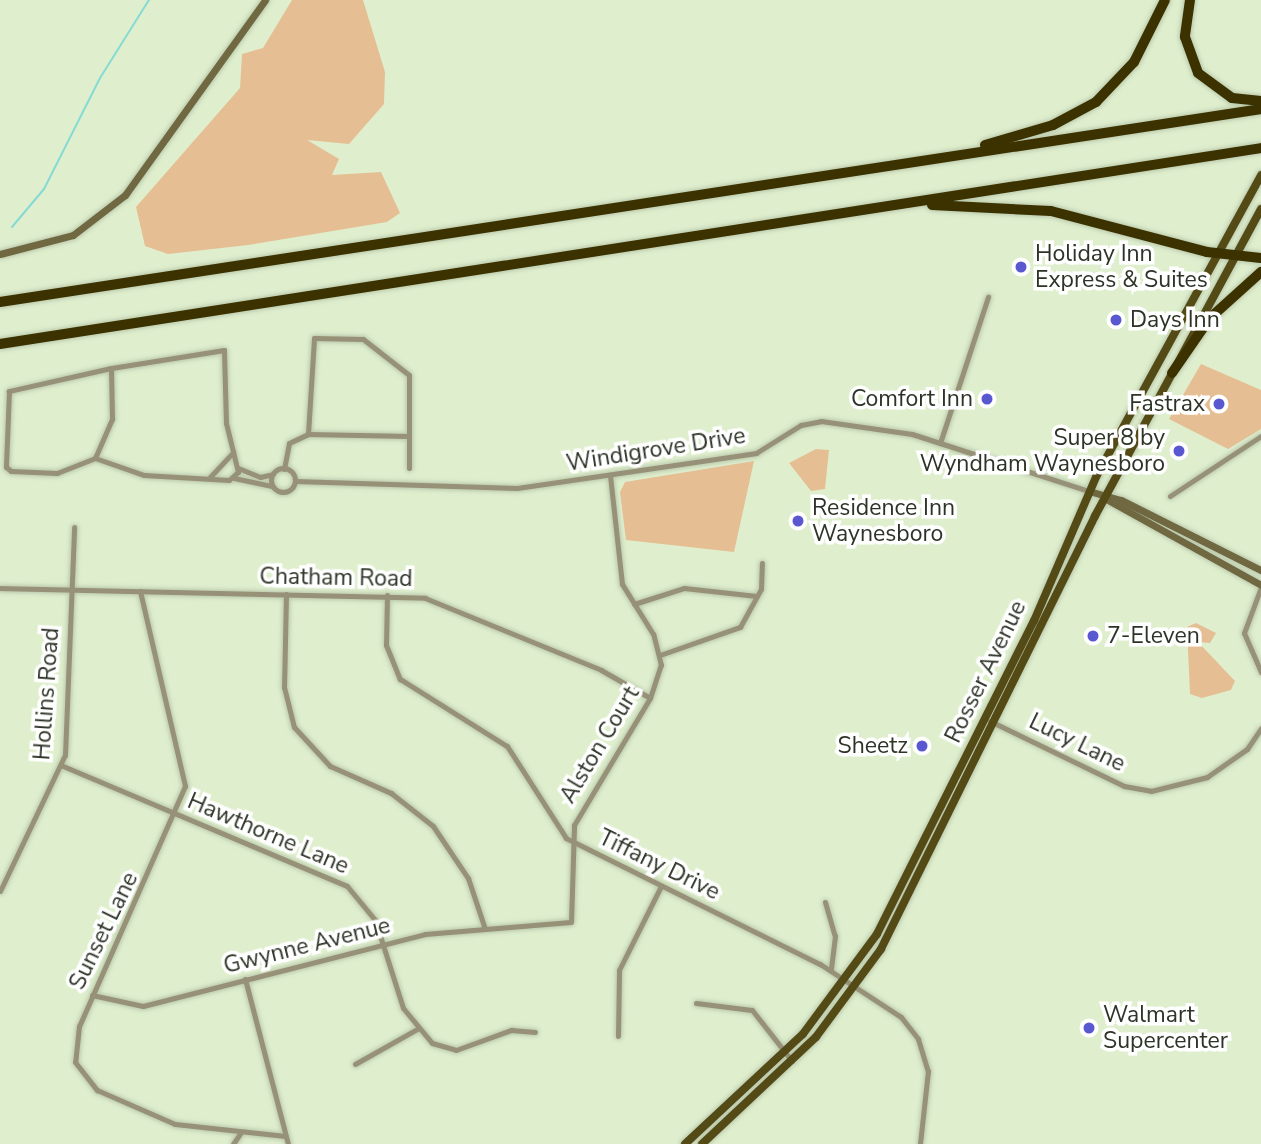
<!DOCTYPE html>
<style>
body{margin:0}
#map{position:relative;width:1261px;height:1144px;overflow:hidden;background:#dfefce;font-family:"Nunito Sans",sans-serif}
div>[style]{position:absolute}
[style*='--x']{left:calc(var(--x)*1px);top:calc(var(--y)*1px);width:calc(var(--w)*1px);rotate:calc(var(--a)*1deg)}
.green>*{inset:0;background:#e6be94}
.stream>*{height:2px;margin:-1px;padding:0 1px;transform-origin:1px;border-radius:1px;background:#85dbd4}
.roads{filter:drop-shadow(0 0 2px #bbc9ac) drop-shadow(0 0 2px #bbc9ac)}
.street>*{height:5px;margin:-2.5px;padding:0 2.5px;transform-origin:2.5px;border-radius:2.5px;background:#969177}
.street>.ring{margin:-2.5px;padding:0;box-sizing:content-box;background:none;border:5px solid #969177;border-radius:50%}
.secondary>*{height:7px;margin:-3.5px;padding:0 3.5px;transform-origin:3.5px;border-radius:3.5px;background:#6f6841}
.primary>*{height:8px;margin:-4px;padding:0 4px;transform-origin:4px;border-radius:4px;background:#544a16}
.highway>*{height:10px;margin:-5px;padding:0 5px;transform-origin:5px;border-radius:5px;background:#3b3200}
.dots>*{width:19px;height:19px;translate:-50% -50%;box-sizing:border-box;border:4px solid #fff;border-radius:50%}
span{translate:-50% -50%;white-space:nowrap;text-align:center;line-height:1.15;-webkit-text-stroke:7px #fff;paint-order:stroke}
.poi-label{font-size:23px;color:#2d3326}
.left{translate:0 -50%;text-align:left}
.right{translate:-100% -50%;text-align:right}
.street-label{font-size:23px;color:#2d3326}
</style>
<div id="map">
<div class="green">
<div style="clip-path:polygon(292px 0,363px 0,385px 72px,384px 104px,349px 144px,307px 140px,339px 159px,332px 175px,381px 172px,400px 213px,387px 222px,248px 245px,168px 254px,145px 246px,136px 207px,240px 88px,242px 54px,263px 48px)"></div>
<div style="clip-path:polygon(1201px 364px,1261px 390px,1261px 429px,1228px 449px,1169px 419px)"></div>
<div style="clip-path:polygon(816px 449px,829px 450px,825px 489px,811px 491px,789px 463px)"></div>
<div style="clip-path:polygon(754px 461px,734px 552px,626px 540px,620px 492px,625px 482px)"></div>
<div style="clip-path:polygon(1196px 623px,1216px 633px,1210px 643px,1198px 642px,1235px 681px,1231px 690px,1202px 698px,1190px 694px,1187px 627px)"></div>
</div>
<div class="stream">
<div style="--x:12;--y:227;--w:50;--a:-49.9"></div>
<div style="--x:44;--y:189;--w:124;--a:-63.2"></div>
<div style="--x:100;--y:78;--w:92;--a:-57.9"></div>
</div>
<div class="roads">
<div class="street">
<div style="--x:308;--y:434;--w:96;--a:-86.4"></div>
<div style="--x:314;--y:338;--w:49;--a:1.2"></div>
<div style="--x:363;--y:339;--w:58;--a:38"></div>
<div style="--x:409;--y:375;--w:93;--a:90"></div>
<div style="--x:940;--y:443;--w:154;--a:-71.8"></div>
<div style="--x:95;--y:458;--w:43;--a:-66.4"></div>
<div style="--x:112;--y:419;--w:51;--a:-91.1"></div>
<div style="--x:111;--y:368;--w:105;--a:167.3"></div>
<div style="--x:9;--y:391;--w:76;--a:92.3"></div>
<div style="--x:6;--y:467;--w:6;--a:39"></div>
<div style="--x:11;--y:471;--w:46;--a:2.5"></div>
<div style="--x:57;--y:473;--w:41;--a:-21.5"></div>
<div style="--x:95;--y:458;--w:52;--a:19.1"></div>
<div style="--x:144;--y:475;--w:85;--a:3.4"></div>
<div style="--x:229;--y:480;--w:12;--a:-42"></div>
<div style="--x:238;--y:472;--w:50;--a:-103.8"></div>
<div style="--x:226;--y:423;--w:73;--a:-91.6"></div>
<div style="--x:224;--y:350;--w:114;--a:170.9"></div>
<div style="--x:238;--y:468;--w:24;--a:22"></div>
<div style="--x:260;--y:477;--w:13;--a:-13"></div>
<div class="ring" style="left:271px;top:468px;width:19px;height:19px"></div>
<div style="--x:284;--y:469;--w:26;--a:-79"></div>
<div style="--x:289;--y:443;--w:21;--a:-25"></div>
<div style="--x:308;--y:434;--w:101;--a:1.1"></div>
<div style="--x:210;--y:477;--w:34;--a:-47"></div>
<div style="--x:234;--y:478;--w:39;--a:12"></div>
<div style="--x:295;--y:481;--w:222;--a:1.8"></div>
<div style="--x:517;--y:488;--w:242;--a:-8.3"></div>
<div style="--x:756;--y:453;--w:53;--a:-31.9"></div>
<div style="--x:801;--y:425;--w:20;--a:-11"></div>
<div style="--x:821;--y:421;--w:92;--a:8.1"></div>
<div style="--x:912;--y:434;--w:186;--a:17.9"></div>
<div style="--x:1170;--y:496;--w:109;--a:-33.4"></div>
<div style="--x:1261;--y:587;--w:49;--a:110.3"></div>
<div style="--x:1244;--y:633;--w:43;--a:66.4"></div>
<div style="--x:0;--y:588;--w:425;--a:1.3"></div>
<div style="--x:425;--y:598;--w:190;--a:22.2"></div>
<div style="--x:601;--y:670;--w:56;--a:29.7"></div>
<div style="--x:140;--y:591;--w:200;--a:77"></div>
<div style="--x:185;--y:786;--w:262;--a:113.8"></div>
<div style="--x:79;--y:1026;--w:36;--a:96"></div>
<div style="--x:75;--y:1062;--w:36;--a:52"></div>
<div style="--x:97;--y:1090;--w:85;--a:23.6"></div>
<div style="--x:175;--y:1124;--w:111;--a:6.2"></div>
<div style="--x:286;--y:594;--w:93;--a:91.2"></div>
<div style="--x:284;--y:687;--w:41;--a:76"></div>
<div style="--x:294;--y:727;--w:53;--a:47.3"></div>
<div style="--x:330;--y:766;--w:67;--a:23.9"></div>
<div style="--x:391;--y:793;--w:53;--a:38.2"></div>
<div style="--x:433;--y:826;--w:63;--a:56.1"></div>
<div style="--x:468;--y:878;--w:51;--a:71.6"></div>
<div style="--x:387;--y:595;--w:50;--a:91.1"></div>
<div style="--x:386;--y:645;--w:37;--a:68"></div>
<div style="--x:400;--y:679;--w:126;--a:32.1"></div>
<div style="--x:507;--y:746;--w:109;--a:57.3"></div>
<div style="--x:566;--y:838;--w:284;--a:26.4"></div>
<div style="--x:820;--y:964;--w:97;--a:33.2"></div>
<div style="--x:901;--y:1017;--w:28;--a:52"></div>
<div style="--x:918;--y:1039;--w:34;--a:73"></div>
<div style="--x:928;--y:1071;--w:73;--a:96.3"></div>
<div style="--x:634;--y:604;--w:52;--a:-17.7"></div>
<div style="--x:684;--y:588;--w:73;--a:6.3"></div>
<div style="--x:660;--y:655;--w:85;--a:-19.3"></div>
<div style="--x:740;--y:627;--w:43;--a:-61.1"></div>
<div style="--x:761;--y:589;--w:26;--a:-88"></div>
<div style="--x:990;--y:721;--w:149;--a:25.9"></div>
<div style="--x:1124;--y:786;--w:27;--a:10"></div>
<div style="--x:1151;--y:791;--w:58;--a:-14"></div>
<div style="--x:1207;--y:777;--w:49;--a:-35"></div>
<div style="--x:1247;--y:749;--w:25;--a:-56"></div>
<div style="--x:63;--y:766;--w:308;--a:22.9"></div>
<div style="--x:347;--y:886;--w:44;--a:50.5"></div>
<div style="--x:375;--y:920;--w:92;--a:72.3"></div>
<div style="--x:403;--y:1008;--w:45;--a:50.4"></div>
<div style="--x:432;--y:1043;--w:25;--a:16"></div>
<div style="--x:456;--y:1050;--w:59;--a:-20"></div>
<div style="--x:511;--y:1030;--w:24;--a:5"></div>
<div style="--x:0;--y:891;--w:151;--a:-64.5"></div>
<div style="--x:65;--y:755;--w:228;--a:-87.7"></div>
<div style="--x:825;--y:902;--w:35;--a:74"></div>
<div style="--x:835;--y:936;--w:34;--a:97"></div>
<div style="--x:245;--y:979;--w:171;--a:75.4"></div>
<div style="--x:92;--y:995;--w:52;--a:12.2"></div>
<div style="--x:143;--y:1006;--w:291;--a:-14.3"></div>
<div style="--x:425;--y:934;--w:146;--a:-4.7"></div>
<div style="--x:571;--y:922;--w:97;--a:-88.2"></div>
<div style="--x:574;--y:825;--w:148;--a:-59.1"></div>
<div style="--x:650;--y:698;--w:35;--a:-72"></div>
<div style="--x:661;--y:665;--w:32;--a:-104"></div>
<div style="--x:653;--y:634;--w:59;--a:-121.8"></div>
<div style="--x:622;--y:584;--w:110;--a:-96.3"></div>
<div style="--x:696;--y:1003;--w:56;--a:7.1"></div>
<div style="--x:752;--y:1010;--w:65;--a:51.9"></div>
<div style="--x:618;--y:1036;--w:66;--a:-89.1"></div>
<div style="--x:619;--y:970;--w:94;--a:-63.4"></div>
<div style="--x:355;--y:1064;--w:71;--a:-29.4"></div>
<div style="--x:233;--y:1144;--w:14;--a:-56"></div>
</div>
<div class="secondary">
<div style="--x:0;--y:254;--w:75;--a:-14.6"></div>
<div style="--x:73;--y:235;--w:66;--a:-37.6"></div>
<div style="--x:125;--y:195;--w:240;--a:-54.3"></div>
<div style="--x:1089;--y:491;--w:33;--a:16"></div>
<div style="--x:1121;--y:500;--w:157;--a:26.6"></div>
<div style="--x:1106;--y:499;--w:177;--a:29"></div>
</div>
<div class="primary">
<div style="--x:685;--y:1144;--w:161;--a:-43"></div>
<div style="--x:803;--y:1034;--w:124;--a:-53.5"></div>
<div style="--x:877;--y:934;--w:350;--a:-63.4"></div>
<div style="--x:1034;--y:621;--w:159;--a:-66.7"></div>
<div style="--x:1097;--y:475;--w:342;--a:-61.3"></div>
<div style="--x:702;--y:1144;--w:156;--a:-43.2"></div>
<div style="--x:816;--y:1037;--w:109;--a:-53.5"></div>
<div style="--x:881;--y:949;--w:483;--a:-63.7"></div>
<div style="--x:1095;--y:516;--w:349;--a:-61.6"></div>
</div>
<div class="highway">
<div style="--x:1190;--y:0;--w:37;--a:98"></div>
<div style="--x:1185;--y:37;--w:38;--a:70"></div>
<div style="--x:1198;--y:73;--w:42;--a:36.3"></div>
<div style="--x:1232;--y:98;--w:29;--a:6"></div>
<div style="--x:985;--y:145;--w:71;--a:-16.4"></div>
<div style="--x:1053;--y:125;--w:49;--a:-28.1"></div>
<div style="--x:1096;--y:102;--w:55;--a:-46.5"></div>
<div style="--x:1134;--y:62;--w:69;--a:-63.4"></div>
<div style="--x:932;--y:205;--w:119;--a:2.9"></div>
<div style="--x:1051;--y:211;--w:161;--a:14.7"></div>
<div style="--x:1207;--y:252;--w:54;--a:6.3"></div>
<div style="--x:0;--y:302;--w:1276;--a:-8.7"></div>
<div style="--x:0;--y:344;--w:1276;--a:-8.83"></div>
<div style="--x:1172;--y:373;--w:67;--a:-55.4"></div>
<div style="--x:1210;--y:318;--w:69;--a:-42"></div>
</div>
</div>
<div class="dots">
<div style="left:1021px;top:267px;background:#5a58d0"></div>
<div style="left:1116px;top:320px;background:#5a58d0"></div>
<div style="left:987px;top:399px;background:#5a58d0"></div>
<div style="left:1219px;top:404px;background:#5a58d0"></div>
<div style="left:1179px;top:451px;background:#5a58d0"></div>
<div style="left:798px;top:521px;background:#5a58d0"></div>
<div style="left:1093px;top:636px;background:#5a58d0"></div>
<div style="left:922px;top:746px;background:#5a58d0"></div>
<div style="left:1089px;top:1028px;background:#5a58d0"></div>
</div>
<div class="poi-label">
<span class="left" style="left:1035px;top:267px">Holiday Inn<br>Express &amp; Suites</span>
<span class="left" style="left:1130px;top:320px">Days Inn</span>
<span class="right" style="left:973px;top:399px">Comfort Inn</span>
<span class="right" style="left:1205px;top:404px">Fastrax</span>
<span class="right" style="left:1165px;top:451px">Super 8 by<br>Wyndham Waynesboro</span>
<span class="left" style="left:812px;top:521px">Residence Inn<br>Waynesboro</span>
<span class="left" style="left:1107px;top:636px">7-Eleven</span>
<span class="right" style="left:908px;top:746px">Sheetz</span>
<span class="left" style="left:1103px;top:1028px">Walmart<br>Supercenter</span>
</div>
<div class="street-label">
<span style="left:656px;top:450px;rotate:-9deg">Windigrove Drive</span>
<span style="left:336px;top:578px;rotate:1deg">Chatham Road</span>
<span style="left:986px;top:672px;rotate:-64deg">Rosser Avenue</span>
<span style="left:47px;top:694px;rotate:-86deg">Hollins Road</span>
<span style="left:1077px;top:743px;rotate:26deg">Lucy Lane</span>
<span style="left:600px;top:745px;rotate:-59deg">Alston Court</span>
<span style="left:268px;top:834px;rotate:23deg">Hawthorne Lane</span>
<span style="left:659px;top:865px;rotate:26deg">Tiffany Drive</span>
<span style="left:104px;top:931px;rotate:-64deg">Sunset Lane</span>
<span style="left:307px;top:946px;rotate:-14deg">Gwynne Avenue</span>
</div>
</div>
